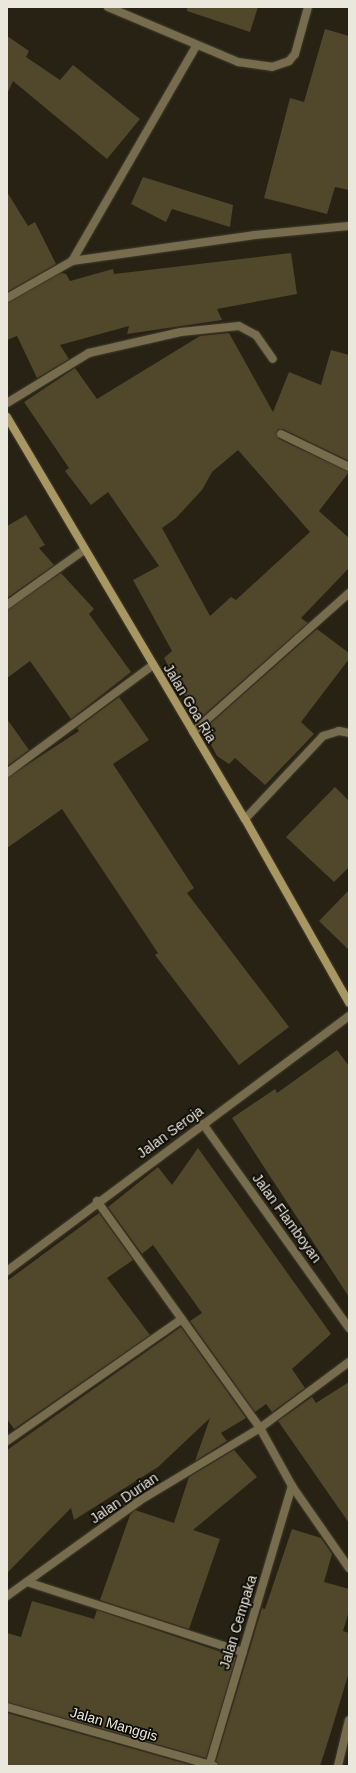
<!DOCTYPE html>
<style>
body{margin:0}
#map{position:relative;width:356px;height:1773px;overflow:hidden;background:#272213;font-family:Helvetica,sans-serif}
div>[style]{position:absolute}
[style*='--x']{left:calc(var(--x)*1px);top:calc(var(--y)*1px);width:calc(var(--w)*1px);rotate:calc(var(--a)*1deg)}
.building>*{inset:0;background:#51472b}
.roads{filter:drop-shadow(0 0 1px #423e2f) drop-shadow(0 0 1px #423e2f)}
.minor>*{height:8px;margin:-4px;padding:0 4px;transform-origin:4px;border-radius:4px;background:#776c4d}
.secondary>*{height:8px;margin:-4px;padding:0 4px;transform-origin:4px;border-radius:4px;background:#a89663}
span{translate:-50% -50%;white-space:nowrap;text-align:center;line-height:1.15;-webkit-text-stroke:3.5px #0e0c06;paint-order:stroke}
.street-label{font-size:14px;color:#eae7dd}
.frame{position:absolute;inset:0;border:8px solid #eae7dd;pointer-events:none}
</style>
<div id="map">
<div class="building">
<div style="clip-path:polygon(187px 7px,258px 7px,250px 32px,187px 11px)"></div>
<div style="clip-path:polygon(325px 29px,349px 36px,349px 190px,335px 187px,327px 214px,264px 198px,290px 98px,304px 102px)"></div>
<div style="clip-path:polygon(7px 36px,29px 51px,26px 57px,60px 80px,73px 65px,140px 119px,107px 159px,13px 81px,7px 94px)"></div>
<div style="clip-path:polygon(143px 177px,233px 205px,230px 227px,172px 209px,166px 222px,131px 204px)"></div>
<div style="clip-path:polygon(7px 192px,28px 226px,35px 222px,56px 264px,7px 292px)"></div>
<div style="clip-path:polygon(291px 253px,297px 294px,217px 309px,222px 320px,127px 334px,129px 326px,60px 345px,69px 359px,37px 378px,17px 336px,7px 340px,7px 303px,61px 273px,66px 274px,70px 281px,113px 269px,114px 274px)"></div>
<div style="clip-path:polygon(evenodd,229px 333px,273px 412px,289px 372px,321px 385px,331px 350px,349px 355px,349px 461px,283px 429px,278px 429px,276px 434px,279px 439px,349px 472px,319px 511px,349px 538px,349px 568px,301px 618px,308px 623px,198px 720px,164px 658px,172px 651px,133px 580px,159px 566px,108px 492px,91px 505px,65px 471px,69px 468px,24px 402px,75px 368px,97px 399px,200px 336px,229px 333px,238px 450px,310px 532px,236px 600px,231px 597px,210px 616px,162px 528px,176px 518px,202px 490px,212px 472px,238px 450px)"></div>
<div style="clip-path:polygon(26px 515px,45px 545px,39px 548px,54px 565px,7px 598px,7px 526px)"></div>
<div style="clip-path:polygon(61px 573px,94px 609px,89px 614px,131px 672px,71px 719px,30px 661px,7px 678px,7px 610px)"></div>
<div style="clip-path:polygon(317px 629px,349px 653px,349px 659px,301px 722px,314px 734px,265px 785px,235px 758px,229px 764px,217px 756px,203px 730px)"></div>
<div style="clip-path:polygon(119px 697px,149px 740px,113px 764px,194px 888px,187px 893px,289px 1027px,239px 1065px,155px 955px,158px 953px,62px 809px,7px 848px,7px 778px,79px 731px,77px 728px)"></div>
<div style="clip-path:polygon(7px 719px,29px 750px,7px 766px)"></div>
<div style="clip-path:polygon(335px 787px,349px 801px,349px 867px,334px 882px,286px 837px)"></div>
<div style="clip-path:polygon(349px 890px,349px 950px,319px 921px)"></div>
<div style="clip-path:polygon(337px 1050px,349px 1066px,349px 1297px,232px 1118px,275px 1089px,277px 1093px)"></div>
<div style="clip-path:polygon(198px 1148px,331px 1334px,292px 1369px,305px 1388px,272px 1412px,266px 1404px,255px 1412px,190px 1321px,202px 1313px,153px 1245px,142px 1254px,108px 1207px,158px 1167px,172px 1185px)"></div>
<div style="clip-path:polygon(99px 1213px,133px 1260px,107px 1278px,150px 1335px,14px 1429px,7px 1419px,7px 1281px)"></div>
<div style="clip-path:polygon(181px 1327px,246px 1418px,221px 1433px,227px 1441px,195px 1461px,210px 1418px,158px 1467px,74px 1520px,71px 1508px,7px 1573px,7px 1450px)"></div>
<div style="clip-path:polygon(349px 1382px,349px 1523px,278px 1421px,312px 1397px,316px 1403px)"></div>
<div style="clip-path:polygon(234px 1450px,257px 1477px,193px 1530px,220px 1539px,189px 1629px,100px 1600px,130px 1515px,135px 1510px,174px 1523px,189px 1477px)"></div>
<div style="clip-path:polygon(292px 1529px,321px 1538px,332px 1554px,324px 1582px,349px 1589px,349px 1611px,343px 1631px,349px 1633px,349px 1672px,330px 1735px,320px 1766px,219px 1766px,216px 1761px,262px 1608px,265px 1609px)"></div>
<div style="clip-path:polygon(32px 1601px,94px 1619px,97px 1610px,236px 1657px,206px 1758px,7px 1702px,7px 1633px,21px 1637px)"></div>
<div style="clip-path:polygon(7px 1713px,194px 1766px,7px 1766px)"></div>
</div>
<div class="roads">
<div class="minor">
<div style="--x:108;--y:7;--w:141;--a:22.9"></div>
<div style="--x:238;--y:62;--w:34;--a:8"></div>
<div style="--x:272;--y:67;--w:18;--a:-19"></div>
<div style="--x:289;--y:61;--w:9;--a:-49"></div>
<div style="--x:295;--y:54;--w:49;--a:-74.5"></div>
<div style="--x:72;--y:261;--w:248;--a:-60"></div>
<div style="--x:7;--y:298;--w:75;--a:-29.6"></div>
<div style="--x:72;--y:261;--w:185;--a:-8.1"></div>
<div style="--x:255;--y:235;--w:94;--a:-5.5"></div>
<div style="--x:7;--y:403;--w:96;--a:-31.4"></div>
<div style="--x:89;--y:353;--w:94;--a:-12.9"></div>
<div style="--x:181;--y:332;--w:58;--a:-5.9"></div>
<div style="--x:239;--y:326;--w:19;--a:28"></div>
<div style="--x:256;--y:335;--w:29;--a:55"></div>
<div style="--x:281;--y:434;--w:76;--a:25.9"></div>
<div style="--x:7;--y:605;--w:95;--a:-35.5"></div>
<div style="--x:193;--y:732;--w:209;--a:-41.7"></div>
<div style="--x:7;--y:773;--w:182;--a:-36.5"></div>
<div style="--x:245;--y:819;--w:114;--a:-46.8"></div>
<div style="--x:323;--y:736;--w:17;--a:-17"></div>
<div style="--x:339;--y:731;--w:10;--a:11"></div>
<div style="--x:203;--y:1124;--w:251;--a:54.4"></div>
<div style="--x:97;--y:1201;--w:279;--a:54.3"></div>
<div style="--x:260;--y:1428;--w:66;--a:61.1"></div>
<div style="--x:292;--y:1486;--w:100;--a:55.2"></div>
<div style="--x:7;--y:1271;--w:427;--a:-36.7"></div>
<div style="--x:7;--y:1441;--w:213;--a:-34.9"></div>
<div style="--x:27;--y:1582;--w:227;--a:18"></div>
<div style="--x:7;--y:1596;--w:163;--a:-35.7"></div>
<div style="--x:139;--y:1501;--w:141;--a:-31.1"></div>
<div style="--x:260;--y:1428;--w:111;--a:-36.6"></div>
<div style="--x:7;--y:1707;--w:215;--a:15.9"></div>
<div style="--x:209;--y:1766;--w:292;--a:-73.5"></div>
<div style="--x:338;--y:1766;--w:47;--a:-76.6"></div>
</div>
<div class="secondary">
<div style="--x:7;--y:417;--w:467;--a:59.4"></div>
<div style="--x:245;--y:819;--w:211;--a:60.5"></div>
</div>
</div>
<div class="street-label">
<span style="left:190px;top:703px;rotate:59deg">Jalan Goa Ria</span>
<span style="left:170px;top:1132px;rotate:-36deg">Jalan Seroja</span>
<span style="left:287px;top:1218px;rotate:54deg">Jalan Flamboyan</span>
<span style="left:124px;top:1498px;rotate:-34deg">Jalan Durian</span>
<span style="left:238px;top:1622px;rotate:-73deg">Jalan Cempaka</span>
<span style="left:114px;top:1724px;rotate:16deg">Jalan Manggis</span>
</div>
<div class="frame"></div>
</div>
